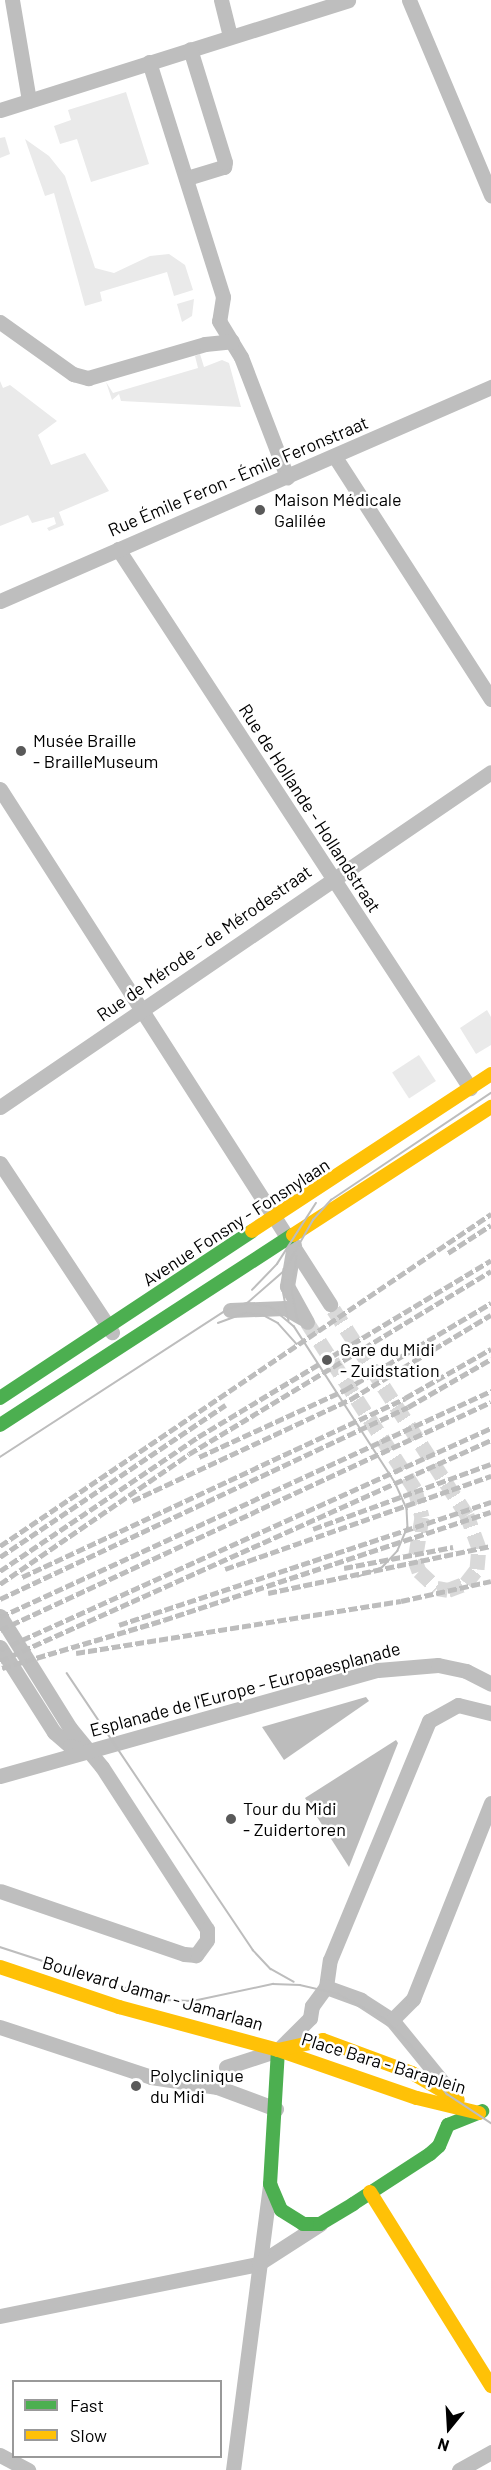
<!DOCTYPE html>
<meta charset="utf-8">
<style>
body{margin:0}
#map{position:relative;width:491px;height:2470px;overflow:hidden;background:#fff;font-family:Barlow,sans-serif}
div>[style]{position:absolute}
[style*='--x']{left:calc(var(--x)*1px);top:calc(var(--y)*1px);width:calc(var(--w)*1px);rotate:calc(var(--a)*1deg)}
.green>*{inset:0;background:#eaeaea;transform-origin:0 0}
.water>*{inset:0;background:#bcbcbc}
.street-tunnel>*{height:15px;margin-top:-7.5px;transform-origin:0;background:repeating-linear-gradient(90deg,#d9d9d9 0 15px,transparent 0 23px)}
.street>*{height:15px;margin:-7.5px;padding:0 7.5px;transform-origin:7.5px;border-radius:7.5px;background:#bebebe}
.fast>*{height:14px;margin:-7px;padding:0 7px;transform-origin:7px;border-radius:7px;background:#4caf50}
.slow>*{height:14px;margin:-7px;padding:0 7px;transform-origin:7px;border-radius:7px;background:#ffc107}
.tram>*{height:1.5px;margin:-0.75px;padding:0 0.75px;transform-origin:0.75px;border-radius:0.75px;background:#bdbdbd}
.rail>*{height:4.5px;margin-top:-2.25px;transform-origin:0;background:repeating-linear-gradient(90deg,#bdbdbd 0 9px,transparent 0 12px)}
.dots>*{width:16px;height:16px;translate:-50% -50%;box-sizing:border-box;border:3px solid #fff;border-radius:50%}
span{translate:-50% -50%;white-space:nowrap;text-align:center;line-height:1.15;-webkit-text-stroke:5px #fff;paint-order:stroke}
.street-label{font-size:18px;color:#000}
.poi-label{font-size:18px;color:#000}
.left{translate:0 -50%;text-align:left}
.legend{position:absolute;left:12px;top:2380px;width:210px;height:78px;box-sizing:border-box;background:#fff;border:2px solid #999;margin:0;padding:8px 10px;list-style:none;font-size:18px;color:#000}
.legend li{display:flex;align-items:center;gap:12px;height:30px}
.legend b{width:30px;border:2px solid #999}
.north{position:absolute;left:419px;top:2398px;width:60px;height:60px;-webkit-text-stroke:4px #fff;paint-order:stroke;rotate:198deg;font-size:16px;font-weight:700;line-height:24px;text-align:center;color:#000}
.north::after{content:'';display:block;margin:auto;width:21px;height:27px;background:#000;clip-path:polygon(50% 0,100% 100%,50% 72%,0 100%)}
</style>
<div id="map">
<div class="green">
<div style="clip-path:polygon(126px 92px,149px 164px,91px 182px,77px 139px,60px 144px,54px 126px,71px 120px,68px 110px)"></div>
<div style="clip-path:polygon(5px 137px,10px 154px,0 158px,0 138px)"></div>
<div style="clip-path:polygon(25px 139px,49px 156px,65px 176px,95px 268px,114px 273px,150px 256px,169px 254px,185px 265px,193px 290px,174px 296px,167px 272px,100px 292px,102px 301px,85px 306px,54px 193px,45px 196px)"></div>
<div style="clip-path:polygon(194px 299px,192px 316px,182px 322px,177px 304px)"></div>
<div style="clip-path:polygon(200px 354px,204px 367px,222px 360px,229px 363px,241px 407px,121px 401px,119px 394px,112px 400px,106px 382px,113px 393px,198px 368px,195px 356px)"></div>
<div style="clip-path:polygon(0 381px,3px 388px,10px 385px,57px 421px,38px 435px,51px 465px,85px 453px,109px 491px,59px 512px,64px 525px,49px 531px,47px 528px,56px 524px,54px 517px,32px 523px,28px 515px,0 526px)"></div>
<div style="clip-path:polygon(487px 1010px,491px 1017px,491px 1045px,476px 1054px,460px 1028px)"></div>
<div style="left:419px;top:1055px;width:31px;height:32px;rotate:57deg"></div>
</div>
<div class="water">
<div style="clip-path:polygon(366px 1697px,369px 1701px,284px 1760px,262px 1727px)"></div>
<div style="clip-path:polygon(396px 1740px,398px 1743px,349px 1867px,305px 1798px)"></div>
</div>
<div class="street-tunnel">
<div style="--x:307;--y:1322;--w:199;--a:57.1"></div>
<div style="--x:415;--y:1489;--w:29;--a:76"></div>
<div style="--x:422;--y:1517;--w:44;--a:99.2"></div>
<div style="--x:415;--y:1560;--w:12;--a:70"></div>
<div style="--x:419;--y:1571;--w:25;--a:43"></div>
<div style="--x:437;--y:1588;--w:11;--a:10"></div>
<div style="--x:448;--y:1590;--w:19;--a:-21"></div>
<div style="--x:466;--y:1583;--w:18;--a:-52"></div>
<div style="--x:477;--y:1569;--w:21;--a:-85"></div>
<div style="--x:479;--y:1548;--w:35;--a:-110"></div>
<div style="--x:467;--y:1515;--w:252;--a:-123"></div>
</div>
<div class="street">
<div style="--x:12;--y:0;--w:102;--a:80.4"></div>
<div style="--x:221;--y:0;--w:37;--a:76"></div>
<div style="--x:409;--y:0;--w:212;--a:67.2"></div>
<div style="--x:149;--y:62;--w:246;--a:72.5"></div>
<div style="--x:223;--y:297;--w:24;--a:99"></div>
<div style="--x:219;--y:321;--w:42;--a:58.6"></div>
<div style="--x:241;--y:357;--w:129;--a:69"></div>
<div style="--x:0;--y:110;--w:365;--a:-17.5"></div>
<div style="--x:187;--y:178;--w:39;--a:-17"></div>
<div style="--x:224;--y:167;--w:5;--a:-79"></div>
<div style="--x:225;--y:162;--w:118;--a:-107.2"></div>
<div style="--x:0;--y:322;--w:90;--a:35.5"></div>
<div style="--x:73;--y:374;--w:16;--a:15"></div>
<div style="--x:88;--y:378;--w:122;--a:-16.2"></div>
<div style="--x:205;--y:344;--w:27;--a:-6"></div>
<div style="--x:335;--y:457;--w:288;--a:57.2"></div>
<div style="--x:118;--y:549;--w:644;--a:56.85"></div>
<div style="--x:0;--y:601;--w:536;--a:-23.55"></div>
<div style="--x:0;--y:789;--w:612;--a:57.35"></div>
<div style="--x:0;--y:1107;--w:594;--a:-34.3"></div>
<div style="--x:0;--y:1163;--w:203;--a:56.5"></div>
<div style="--x:294;--y:1245;--w:42;--a:99.7"></div>
<div style="--x:287;--y:1286;--w:41;--a:60.9"></div>
<div style="--x:230;--y:1310;--w:55;--a:-2.1"></div>
<div style="--x:285;--y:1308;--w:20;--a:30"></div>
<div style="--x:0;--y:1616;--w:132;--a:58"></div>
<div style="--x:70;--y:1728;--w:50;--a:50.6"></div>
<div style="--x:102;--y:1767;--w:193;--a:57.1"></div>
<div style="--x:207;--y:1929;--w:11;--a:90"></div>
<div style="--x:207;--y:1940;--w:19;--a:126"></div>
<div style="--x:196;--y:1955;--w:12;--a:-175"></div>
<div style="--x:184;--y:1954;--w:194;--a:-161.1"></div>
<div style="--x:0;--y:1647;--w:101;--a:57.6"></div>
<div style="--x:54;--y:1732;--w:21;--a:41"></div>
<div style="--x:70;--y:1746;--w:16;--a:18"></div>
<div style="--x:0;--y:1776;--w:393;--a:-15.7"></div>
<div style="--x:378;--y:1670;--w:60;--a:-4.8"></div>
<div style="--x:438;--y:1665;--w:29;--a:12"></div>
<div style="--x:466;--y:1671;--w:28;--a:27"></div>
<div style="--x:326;--y:1987;--w:27;--a:-82"></div>
<div style="--x:330;--y:1960;--w:259;--a:-67.5"></div>
<div style="--x:429;--y:1721;--w:33;--a:-29"></div>
<div style="--x:458;--y:1705;--w:34;--a:14"></div>
<div style="--x:326;--y:1987;--w:37;--a:20"></div>
<div style="--x:361;--y:2000;--w:37;--a:33"></div>
<div style="--x:392;--y:2020;--w:90;--a:50.8"></div>
<div style="--x:392;--y:2020;--w:30;--a:-45"></div>
<div style="--x:413;--y:1999;--w:211;--a:-68.3"></div>
<div style="--x:0;--y:2027;--w:159;--a:18.3"></div>
<div style="--x:151;--y:2077;--w:67;--a:8.6"></div>
<div style="--x:217;--y:2087;--w:63;--a:20.4"></div>
<div style="--x:226;--y:2067;--w:55;--a:-18.1"></div>
<div style="--x:278;--y:2050;--w:45;--a:-45"></div>
<div style="--x:310;--y:2018;--w:12;--a:-81"></div>
<div style="--x:312;--y:2006;--w:24;--a:-54"></div>
<div style="--x:0;--y:2316;--w:263;--a:-11.4"></div>
<div style="--x:258;--y:2264;--w:74;--a:-32.8"></div>
<div style="--x:0;--y:2455;--w:32;--a:28"></div>
<div style="--x:233;--y:2470;--w:287;--a:-82.6"></div>
<div style="--x:459;--y:2470;--w:37;--a:-29"></div>
</div>
<div class="fast">
<div style="--x:0;--y:1398;--w:302;--a:-33.5"></div>
<div style="--x:0;--y:1425;--w:349;--a:-33"></div>
<div style="--x:278;--y:2050;--w:134;--a:93.4"></div>
<div style="--x:270;--y:2184;--w:28;--a:67"></div>
<div style="--x:281;--y:2210;--w:26;--a:32"></div>
<div style="--x:303;--y:2224;--w:17;--a:0"></div>
<div style="--x:320;--y:2224;--w:39;--a:-31"></div>
<div style="--x:353;--y:2204;--w:92;--a:-33"></div>
<div style="--x:430;--y:2154;--w:12;--a:-42"></div>
<div style="--x:439;--y:2146;--w:23;--a:-67"></div>
<div style="--x:448;--y:2125;--w:37;--a:-22"></div>
</div>
<div class="slow">
<div style="--x:252;--y:1231;--w:286;--a:-33.3"></div>
<div style="--x:293;--y:1235;--w:236;--a:-32.9"></div>
<div style="--x:0;--y:1967;--w:126;--a:18.6"></div>
<div style="--x:119;--y:2007;--w:165;--a:15.1"></div>
<div style="--x:278;--y:2050;--w:147;--a:19.1"></div>
<div style="--x:417;--y:2098;--w:64;--a:13.6"></div>
<div style="--x:278;--y:2050;--w:46;--a:-12.5"></div>
<div style="--x:323;--y:2040;--w:95;--a:20.3"></div>
<div style="--x:412;--y:2073;--w:53;--a:30.4"></div>
<div style="--x:370;--y:2192;--w:229;--a:58"></div>
</div>
<div class="tram">
<div style="--x:297;--y:1256;--w:34;--a:98"></div>
<div style="--x:292;--y:1290;--w:32;--a:79"></div>
<div style="--x:284;--y:1269;--w:21;--a:93"></div>
<div style="--x:283;--y:1290;--w:31;--a:79"></div>
<div style="--x:252;--y:1290;--w:36;--a:-46"></div>
<div style="--x:277;--y:1264;--w:72;--a:-57.4"></div>
<div style="--x:245;--y:1305;--w:52;--a:-41.1"></div>
<div style="--x:284;--y:1271;--w:59;--a:-60.4"></div>
<div style="--x:313;--y:1220;--w:27;--a:-48"></div>
<div style="--x:331;--y:1200;--w:192;--a:-33.8"></div>
<div style="--x:218;--y:1323;--w:30;--a:-20"></div>
<div style="--x:246;--y:1313;--w:17;--a:7"></div>
<div style="--x:263;--y:1315;--w:17;--a:28"></div>
<div style="--x:278;--y:1323;--w:28;--a:48"></div>
<div style="--x:0;--y:1457;--w:272;--a:-33"></div>
<div style="--x:228;--y:1309;--w:20;--a:-18"></div>
<div style="--x:247;--y:1303;--w:24;--a:9"></div>
<div style="--x:271;--y:1307;--w:30;--a:40"></div>
<div style="--x:294;--y:1326;--w:186;--a:57.1"></div>
<div style="--x:395;--y:1482;--w:30;--a:66"></div>
<div style="--x:407;--y:1509;--w:18;--a:87"></div>
<div style="--x:408;--y:1527;--w:26;--a:113"></div>
<div style="--x:398;--y:1551;--w:23;--a:133"></div>
<div style="--x:382;--y:1568;--w:25;--a:159"></div>
<div style="--x:67;--y:1673;--w:334;--a:56.1"></div>
<div style="--x:253;--y:1950;--w:26;--a:47"></div>
<div style="--x:271;--y:1969;--w:26;--a:29"></div>
<div style="--x:0;--y:1947;--w:171;--a:18"></div>
<div style="--x:163;--y:2000;--w:30;--a:2"></div>
<div style="--x:193;--y:2001;--w:82;--a:-12"></div>
<div style="--x:273;--y:1984;--w:27;--a:2"></div>
<div style="--x:300;--y:1985;--w:39;--a:13"></div>
<div style="--x:338;--y:1994;--w:52;--a:27.6"></div>
<div style="--x:384;--y:2018;--w:35;--a:45"></div>
<div style="--x:409;--y:2043;--w:64;--a:53.3"></div>
<div style="--x:447;--y:2094;--w:53;--a:33.4"></div>
</div>
<div class="rail">
<div style="--x:448;--y:1253;--w:51;--a:-33.1"></div>
<div style="--x:199;--y:1457;--w:161;--a:-24.7"></div>
<div style="--x:345;--y:1390;--w:170;--a:-30.8"></div>
<div style="--x:132;--y:1501;--w:242;--a:-25"></div>
<div style="--x:351;--y:1399;--w:163;--a:-31"></div>
<div style="--x:313;--y:1529;--w:189;--a:-20.1"></div>
<div style="--x:0;--y:1546;--w:593;--a:-34.07"></div>
<div style="--x:0;--y:1557;--w:272;--a:-34"></div>
<div style="--x:344;--y:1568;--w:111;--a:-10.9"></div>
<div style="--x:225;--y:1569;--w:282;--a:-19.3"></div>
<div style="--x:0;--y:1571;--w:239;--a:-34.1"></div>
<div style="--x:198;--y:1437;--w:342;--a:-31.1"></div>
<div style="--x:22;--y:1577;--w:423;--a:-25"></div>
<div style="--x:405;--y:1398;--w:99;--a:-29.7"></div>
<div style="--x:0;--y:1584;--w:229;--a:-34.5"></div>
<div style="--x:189;--y:1454;--w:353;--a:-31.2"></div>
<div style="--x:268;--y:1593;--w:228;--a:-11.9"></div>
<div style="--x:0;--y:1599;--w:451;--a:-25.2"></div>
<div style="--x:408;--y:1407;--w:96;--a:-30"></div>
<div style="--x:0;--y:1617;--w:541;--a:-24.72"></div>
<div style="--x:119;--y:1625;--w:392;--a:-18.3"></div>
<div style="--x:0;--y:1630;--w:541;--a:-24.91"></div>
<div style="--x:0;--y:1650;--w:539;--a:-24.33"></div>
<div style="--x:76;--y:1653;--w:329;--a:-9.1"></div>
<div style="--x:401;--y:1601;--w:92;--a:-12.5"></div>
<div style="--x:0;--y:1661;--w:538;--a:-24.23"></div>
<div style="--x:2;--y:1668;--w:169;--a:-16.5"></div>
<div style="--x:164;--y:1620;--w:344;--a:-18.3"></div>
</div>
<div class="dots">
<div style="left:260px;top:510px;background:#595959"></div>
<div style="left:21px;top:751px;background:#595959"></div>
<div style="left:327px;top:1360px;background:#595959"></div>
<div style="left:231px;top:1819px;background:#595959"></div>
<div style="left:136px;top:2086px;background:#595959"></div>
</div>
<div class="street-label">
<span style="left:238px;top:476px;rotate:-23deg">Rue Émile Feron - Émile Feronstraat</span>
<span style="left:310px;top:808px;rotate:57deg">Rue de Hollande - Hollandstraat</span>
<span style="left:204px;top:943px;rotate:-35deg">Rue de Mérode - de Mérodestraat</span>
<span style="left:236px;top:1222px;rotate:-33deg">Avenue Fonsny - Fonsnylaan</span>
<span style="left:245px;top:1689px;rotate:-15deg">Esplanade de l'Europe - Europaesplanade</span>
<span style="left:153px;top:1993px;rotate:16deg">Boulevard Jamar - Jamarlaan</span>
<span style="left:384px;top:2063px;rotate:17deg">Place Bara - Baraplein</span>
</div>
<div class="poi-label">
<span class="left" style="left:274px;top:510px">Maison Médicale<br>Galilée</span>
<span class="left" style="left:33px;top:751px">Musée Braille<br>- BrailleMuseum</span>
<span class="left" style="left:340px;top:1360px">Gare du Midi<br>- Zuidstation</span>
<span class="left" style="left:243px;top:1819px">Tour du Midi<br>- Zuidertoren</span>
<span class="left" style="left:150px;top:2086px">Polyclinique<br>du Midi</span>
</div>
<ul class="legend">
<li><b style="height:8px;background:#4caf50"></b>Fast</li>
<li><b style="height:8px;background:#ffc107"></b>Slow</li>
</ul>
<div class="north">N</div>
</div>
